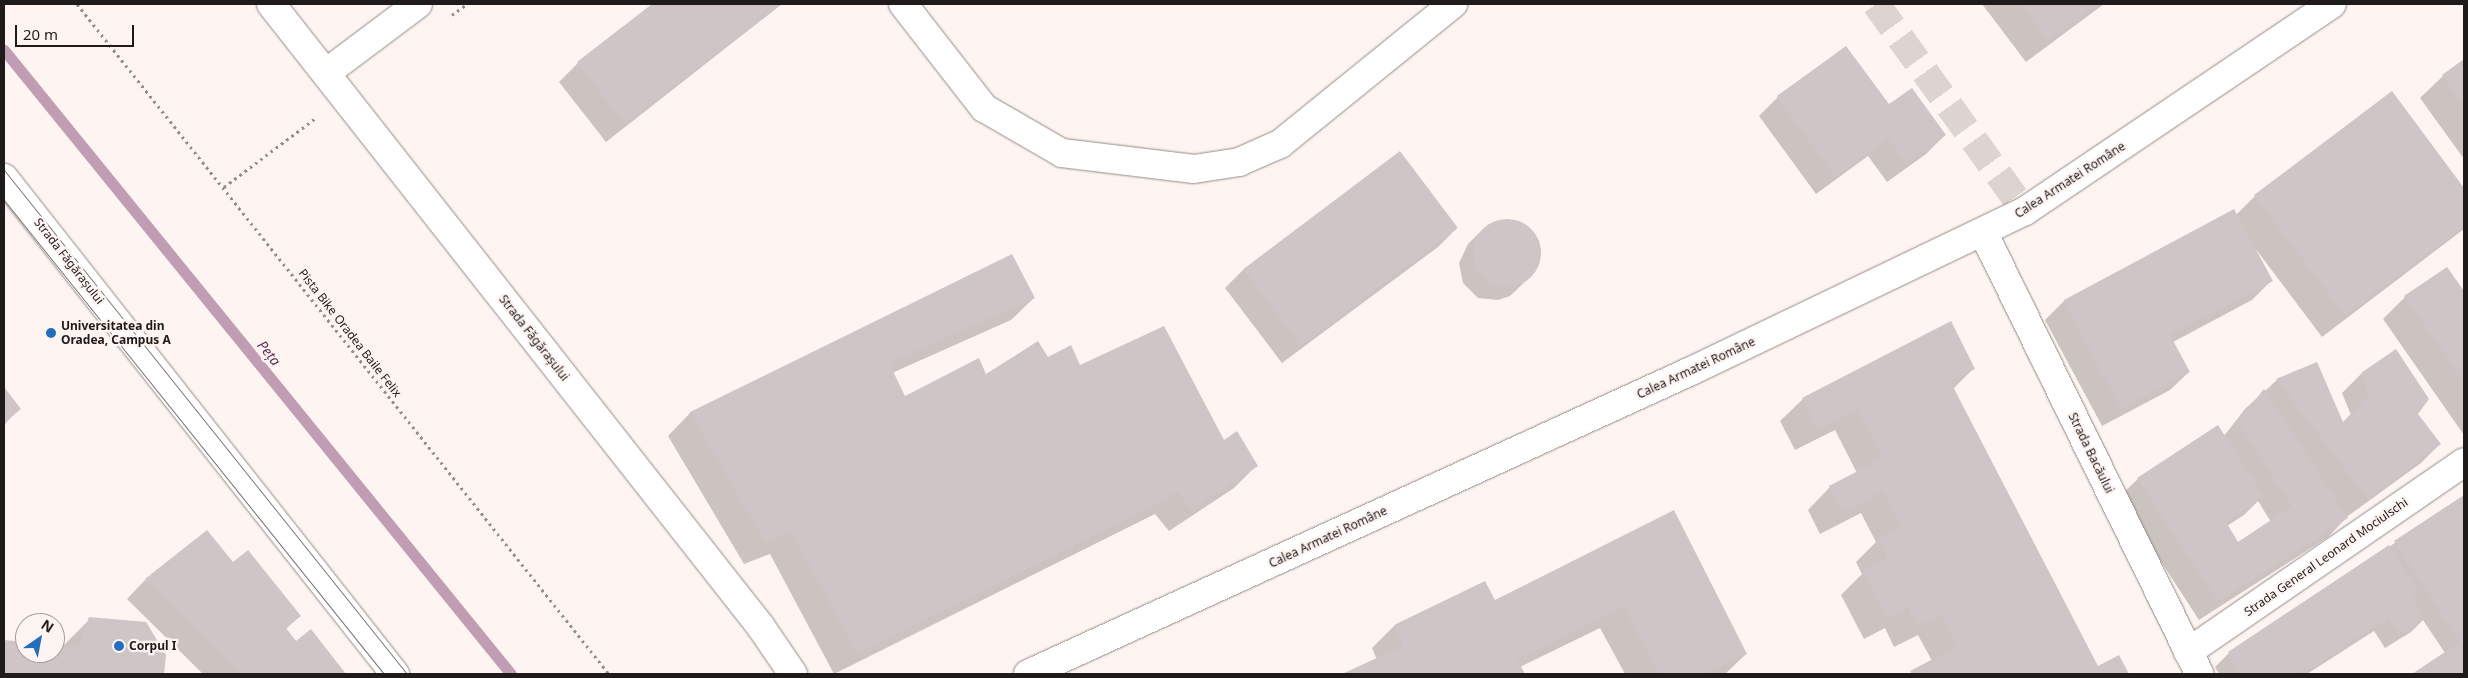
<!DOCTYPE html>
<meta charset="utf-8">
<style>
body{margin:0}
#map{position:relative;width:2468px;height:678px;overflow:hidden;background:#fef4f1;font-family:"Noto Sans",sans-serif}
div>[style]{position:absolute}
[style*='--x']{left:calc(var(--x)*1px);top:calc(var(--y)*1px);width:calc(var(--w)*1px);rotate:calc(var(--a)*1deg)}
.shadow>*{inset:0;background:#0003}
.stream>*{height:11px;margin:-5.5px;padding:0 5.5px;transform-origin:5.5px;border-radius:5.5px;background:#c19db4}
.building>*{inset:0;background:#cfc5c6;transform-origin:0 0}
.round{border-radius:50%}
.minor-tunnel>*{height:28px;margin-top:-14px;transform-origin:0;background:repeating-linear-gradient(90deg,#ddd3d1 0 28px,transparent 0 42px)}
.path>*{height:3px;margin-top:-1.5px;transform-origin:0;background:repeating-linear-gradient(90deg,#948d8b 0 2.5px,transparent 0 6.5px)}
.roads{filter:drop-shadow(0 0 1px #948b88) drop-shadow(0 0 1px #948b88)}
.minor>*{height:28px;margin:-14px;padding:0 14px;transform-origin:14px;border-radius:14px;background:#fff}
.tram>*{height:1px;margin:-0.5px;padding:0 0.5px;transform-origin:0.5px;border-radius:0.5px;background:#77716f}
.dots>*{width:14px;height:14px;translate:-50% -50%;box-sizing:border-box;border:2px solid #fef4f1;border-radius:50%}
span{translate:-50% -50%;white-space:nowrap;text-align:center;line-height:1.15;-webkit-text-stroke:4.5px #fef4f1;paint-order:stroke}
.street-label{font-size:12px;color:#1f1b1a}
.poi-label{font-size:12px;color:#1f1b1a;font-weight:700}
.left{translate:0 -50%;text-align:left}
.water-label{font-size:14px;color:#5f2f50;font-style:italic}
.frame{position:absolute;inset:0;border:5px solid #1f1b1a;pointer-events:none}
.north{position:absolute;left:15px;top:613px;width:50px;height:50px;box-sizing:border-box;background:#fef4f1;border:1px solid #a59d9b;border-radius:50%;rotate:33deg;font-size:14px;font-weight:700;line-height:20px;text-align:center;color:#1f1b1a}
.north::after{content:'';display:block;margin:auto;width:18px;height:22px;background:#2170bf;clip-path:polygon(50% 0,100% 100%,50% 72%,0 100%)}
.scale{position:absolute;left:15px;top:25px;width:119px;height:22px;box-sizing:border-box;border:2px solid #1f1b1a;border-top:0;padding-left:6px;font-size:15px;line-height:18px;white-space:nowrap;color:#1f1b1a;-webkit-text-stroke:4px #fef4f1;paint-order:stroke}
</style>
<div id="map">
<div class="shadow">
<div style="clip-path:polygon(654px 4px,782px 4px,606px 142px,559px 82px,578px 63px)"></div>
<div style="clip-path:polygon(1982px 4px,2104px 4px,2026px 62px)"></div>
<div style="clip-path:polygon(1846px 48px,1889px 106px,1945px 135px,1926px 154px,1887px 182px,1868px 156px,1816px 194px,1759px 116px,1778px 97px)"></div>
<div style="clip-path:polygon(2464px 60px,2464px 159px,2420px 98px,2443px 76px)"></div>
<div style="clip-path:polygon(2392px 93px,2464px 190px,2464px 229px,2322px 337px,2255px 248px,2271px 281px,2252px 300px,2173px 342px,2189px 372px,2170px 390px,2102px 426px,2045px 320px,2064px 301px,2233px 211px,2236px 215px,2255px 196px)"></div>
<div style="clip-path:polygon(1501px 220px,1513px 220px,1523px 224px,1533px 231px,1539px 241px,1541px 252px,1539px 264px,1533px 274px,1510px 296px,1498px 300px,1478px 298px,1463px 283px,1459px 263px,1468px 244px,1483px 229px)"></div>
<div style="clip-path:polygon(1457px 228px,1438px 247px,1282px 363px,1225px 288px,1244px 269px)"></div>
<div style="clip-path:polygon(1012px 256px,1034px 298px,1011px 320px,892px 373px,904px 397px,1047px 359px,1079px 366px,1223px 442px,1256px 466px,1234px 488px,1169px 531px,1155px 514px,834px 674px,770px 554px,744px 564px,668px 436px,690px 413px)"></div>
<div style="clip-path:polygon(2447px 268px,2464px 293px,2464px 435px,2383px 319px,2405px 297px)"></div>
<div style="clip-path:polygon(1974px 368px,1953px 389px,2098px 668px,2118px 657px,2127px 674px,1909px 674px,1932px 661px,1918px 635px,1894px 647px,1885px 628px,1864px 639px,1841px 595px,1862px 574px,1856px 562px,1876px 542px,1861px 513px,1820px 534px,1808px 510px,1830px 487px,1857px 473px,1835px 430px,1795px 450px,1780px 421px,1803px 399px)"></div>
<div style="clip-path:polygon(evenodd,2361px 374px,2416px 414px,2440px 444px,2421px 463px,2348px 516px,2328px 537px,2199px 620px,2119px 497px,2138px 479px,2224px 436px,2245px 409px,2277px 380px,2342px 424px,2351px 415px,2342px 393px,2361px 374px,2258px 501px,2271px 522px,2238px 544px,2227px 526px,2244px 515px,2258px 501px)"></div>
<div style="clip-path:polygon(4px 389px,19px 409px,4px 425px)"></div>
<div style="clip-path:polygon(2464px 497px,2464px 674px,2412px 674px,2445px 653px,2423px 620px,2411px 632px,2385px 648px,2374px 631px,2307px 674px,2219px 674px,2215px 667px,2229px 653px)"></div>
<div style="clip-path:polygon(1673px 512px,1746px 654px,1725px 674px,1625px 674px,1600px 628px,1520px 667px,1524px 674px,1345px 674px,1377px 660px,1372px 648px,1394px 626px,1494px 602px)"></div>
<div style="clip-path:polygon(207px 531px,233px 564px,299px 616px,285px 630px,296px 643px,311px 631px,345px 674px,203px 674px,127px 599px,145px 580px)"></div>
<div style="clip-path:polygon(90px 619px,165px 656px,163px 674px,4px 674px,4px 641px,25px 643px,25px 653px,55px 653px,55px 646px,63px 646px)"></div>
</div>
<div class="stream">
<div style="--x:4;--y:50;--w:804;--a:50.91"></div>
</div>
<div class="building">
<div style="clip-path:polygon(652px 4px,780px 4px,625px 124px,577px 62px)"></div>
<div style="clip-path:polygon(2021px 4px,2098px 4px,2048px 41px)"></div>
<div style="clip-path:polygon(1846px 46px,1889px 104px,1912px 88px,1946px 135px,1907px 164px,1888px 138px,1835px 177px,1777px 96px)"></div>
<div style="clip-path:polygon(2464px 59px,2464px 106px,2442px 75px)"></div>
<div style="clip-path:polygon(2392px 91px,2464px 188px,2464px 226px,2345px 315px,2254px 195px)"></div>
<div style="left:1400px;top:151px;width:96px;height:196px;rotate:53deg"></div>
<div style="clip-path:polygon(2234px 209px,2273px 281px,2170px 335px,2190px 372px,2121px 409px,2064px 300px)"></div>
<div class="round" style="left:1473px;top:219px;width:68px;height:68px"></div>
<div style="clip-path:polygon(1012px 254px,1035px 298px,889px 363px,905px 396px,979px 358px,986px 374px,1038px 341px,1048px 357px,1071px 345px,1080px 365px,1164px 326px,1224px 440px,1237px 431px,1258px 466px,1192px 510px,1178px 492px,857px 654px,792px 532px,766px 543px,690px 412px)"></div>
<div style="clip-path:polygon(2447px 267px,2464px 291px,2464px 381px,2404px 296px)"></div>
<div style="clip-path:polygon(1951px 321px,1975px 369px,1950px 381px,2098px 666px,2119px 655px,2129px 674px,1912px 674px,1910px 671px,1958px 646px,1941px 614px,1917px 626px,1908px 607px,1887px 618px,1863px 571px,1888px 559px,1878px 539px,1902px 527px,1883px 491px,1843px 512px,1829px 486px,1883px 458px,1857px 409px,1818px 429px,1802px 398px)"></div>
<div style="clip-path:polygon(2396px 349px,2429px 399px,2418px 414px,2441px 444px,2368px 499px,2276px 379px,2317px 362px,2343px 422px,2369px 395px,2361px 373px)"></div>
<div style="clip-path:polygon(4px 387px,21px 409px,4px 423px)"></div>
<div style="clip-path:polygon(2264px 389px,2348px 518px,2218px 602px,2137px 478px,2218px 425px,2264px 496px,2226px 522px,2238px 542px,2292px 506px,2237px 422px)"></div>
<div style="clip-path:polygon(2464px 495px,2464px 674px,2412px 674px,2460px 642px,2394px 541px)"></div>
<div style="clip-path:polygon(1674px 510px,1747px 654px,1704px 674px,1659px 674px,1623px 606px,1517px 659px,1525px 674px,1342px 674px,1403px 646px,1394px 625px,1485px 581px,1495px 600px)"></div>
<div style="clip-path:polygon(207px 530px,233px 562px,248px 550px,301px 616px,286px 628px,296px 641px,311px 629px,346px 674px,241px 674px,145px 579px)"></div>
<div style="clip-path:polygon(2389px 545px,2419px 593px,2412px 597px,2426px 618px,2399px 635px,2388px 618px,2302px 674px,2240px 674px,2228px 652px)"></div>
<div style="clip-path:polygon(89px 617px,146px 622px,166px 655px,164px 674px,4px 674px,4px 640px,25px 642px,25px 653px,55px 653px,55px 645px,78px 647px)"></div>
</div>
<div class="minor-tunnel">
<div style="--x:1876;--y:4;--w:255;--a:54.3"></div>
</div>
<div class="path">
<div style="--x:77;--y:4;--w:856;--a:51.55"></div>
<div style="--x:452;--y:15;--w:19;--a:-36"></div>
<div style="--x:224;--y:187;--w:116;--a:-37"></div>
</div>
<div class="roads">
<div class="minor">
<div style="--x:271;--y:4;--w:793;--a:51.81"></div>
<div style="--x:761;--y:627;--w:57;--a:55.8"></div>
<div style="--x:903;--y:4;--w:132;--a:52.1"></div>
<div style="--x:984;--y:108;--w:90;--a:30"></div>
<div style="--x:1062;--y:153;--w:133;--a:6.9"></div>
<div style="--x:1194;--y:169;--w:46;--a:-8.8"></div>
<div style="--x:1239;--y:162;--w:45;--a:-23.7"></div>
<div style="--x:1280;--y:144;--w:223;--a:-39"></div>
<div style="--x:326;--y:73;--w:115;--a:-36.9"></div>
<div style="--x:4;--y:178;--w:632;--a:51.75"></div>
<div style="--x:1983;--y:232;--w:492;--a:63.9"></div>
<div style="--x:2188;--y:652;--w:335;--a:-34.5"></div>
<div style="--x:1028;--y:674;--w:729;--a:-24.56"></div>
<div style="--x:1691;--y:371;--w:370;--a:-25.6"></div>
<div style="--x:2025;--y:211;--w:370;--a:-34"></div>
</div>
</div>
<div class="tram">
<div style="--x:4;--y:170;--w:645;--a:51.35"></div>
<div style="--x:4;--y:200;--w:608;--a:51.28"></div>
</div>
<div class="dots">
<div style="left:51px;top:333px;background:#2170bf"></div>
<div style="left:119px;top:646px;background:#2170bf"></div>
</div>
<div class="street-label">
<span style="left:2070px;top:180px;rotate:-33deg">Calea Armatei Române</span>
<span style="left:69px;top:261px;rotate:52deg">Strada Făgărașului</span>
<span style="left:350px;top:333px;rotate:52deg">Pista Bike Oradea Baile Felix</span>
<span style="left:534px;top:338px;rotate:52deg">Strada Făgărașului</span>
<span style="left:1696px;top:368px;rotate:-25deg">Calea Armatei Române</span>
<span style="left:2091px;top:453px;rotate:64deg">Strada Bacăului</span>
<span style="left:1328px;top:537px;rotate:-25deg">Calea Armatei Române</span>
<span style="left:2326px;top:557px;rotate:-35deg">Strada General Leonard Mociulschi</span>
</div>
<div class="poi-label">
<span class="left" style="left:61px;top:333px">Universitatea din<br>Oradea, Campus A</span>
<span class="left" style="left:129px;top:646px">Corpul I</span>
</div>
<div class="water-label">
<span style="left:269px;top:353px;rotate:51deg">Peța</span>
</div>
<div class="frame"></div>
<div class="north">N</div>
<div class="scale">20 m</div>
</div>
